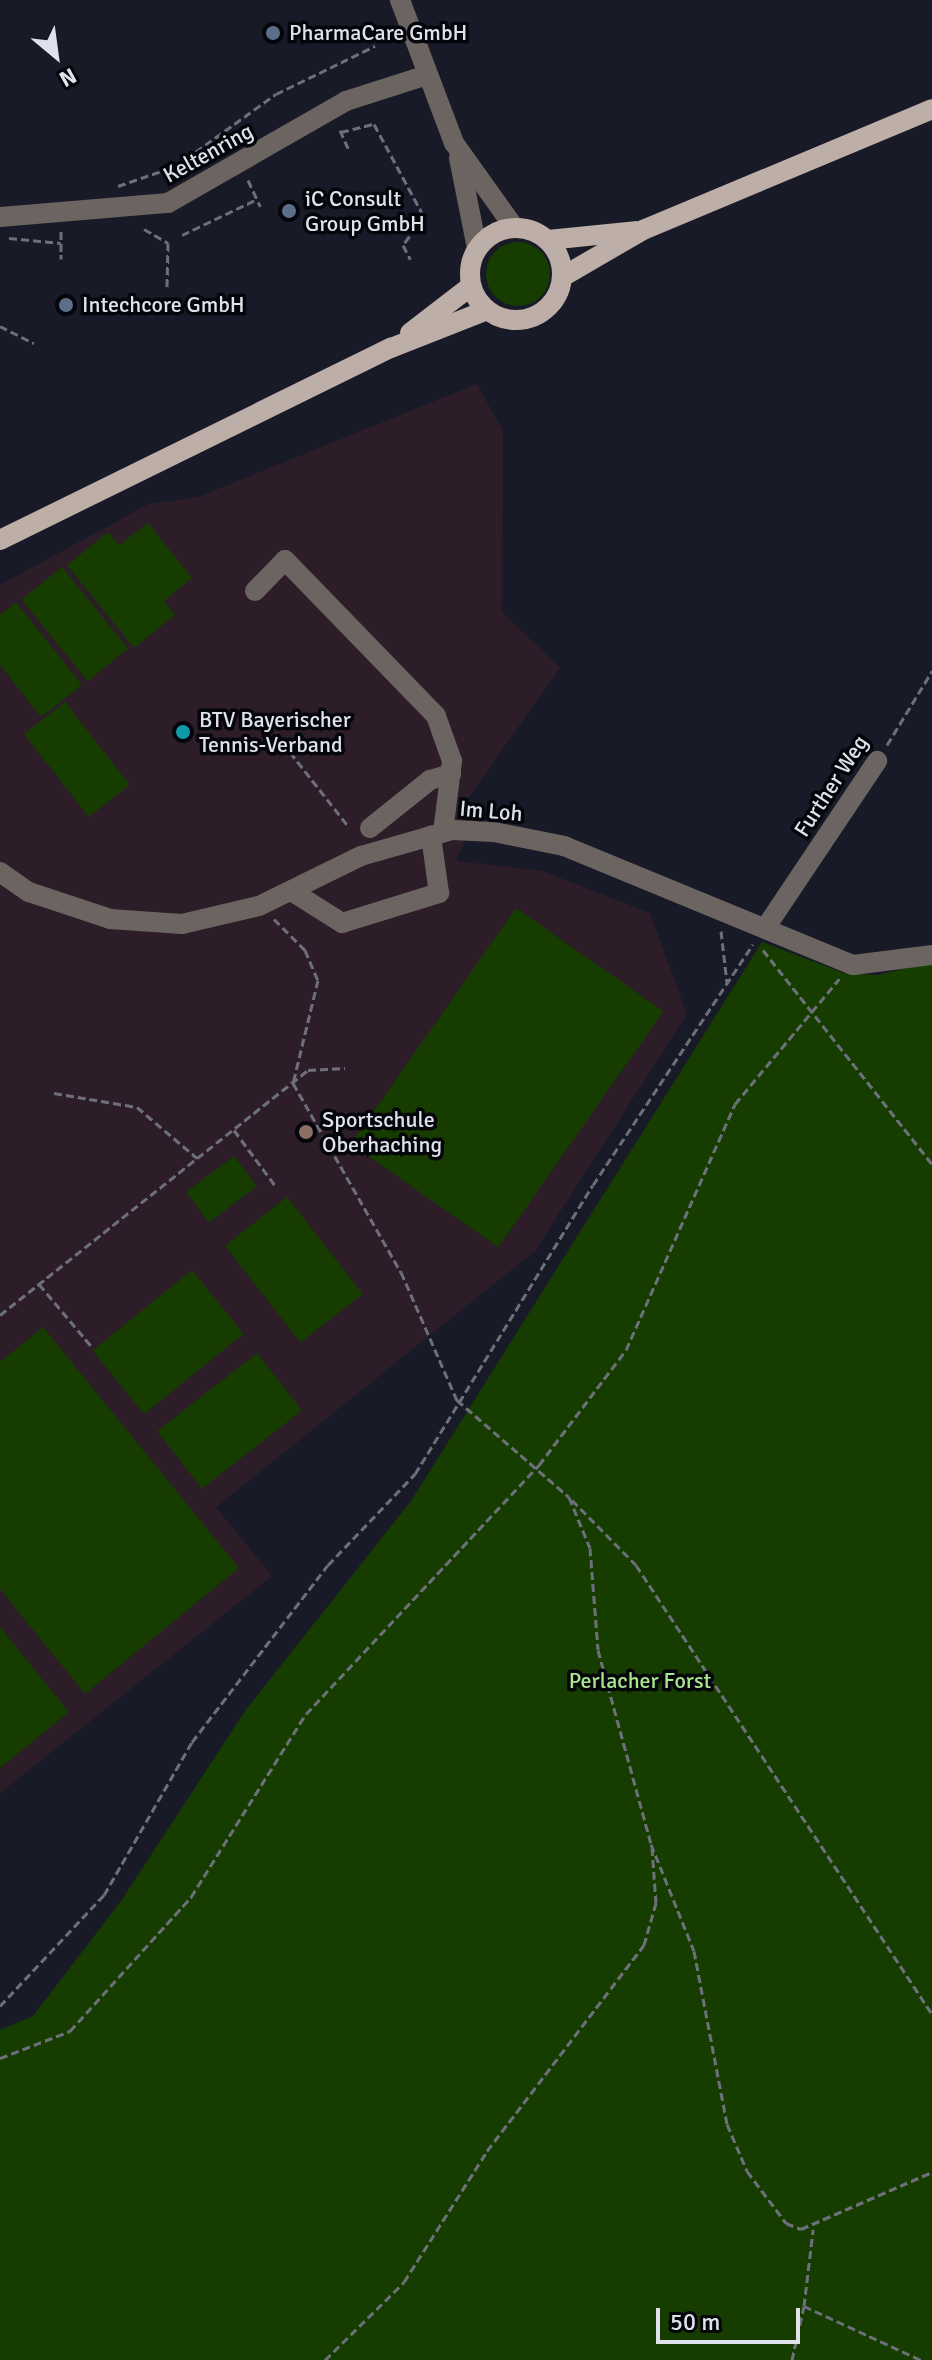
<!DOCTYPE html>
<style>
body{margin:0}
#map{position:relative;width:932px;height:2360px;overflow:hidden;background:#181b27;font-family:Signika,sans-serif}
div>[style]{position:absolute}
[style*='--x']{left:calc(var(--x)*1px);top:calc(var(--y)*1px);width:calc(var(--w)*1px);rotate:calc(var(--a)*1deg)}
.education>*{inset:0;background:#2c1d28}
.green>*{inset:0;background:#173c00;transform-origin:0 0}
.round{border-radius:50%}
.path>*{height:3px;margin-top:-1.5px;transform-origin:0;background:repeating-linear-gradient(90deg,#6d707b 0 8px,transparent 0 12px)}
.minor>*{height:20px;margin:-10px;padding:0 10px;transform-origin:10px;border-radius:10px;background:#6c6461}
.major>*{height:20px;margin:-10px;padding:0 10px;transform-origin:10px;border-radius:10px;background:#beaea8}
.major>.ring{margin:-10px;padding:0;box-sizing:content-box;background:none;border:20px solid #beaea8;border-radius:50%}
.dots>*{width:22px;height:22px;translate:-50% -50%;box-sizing:border-box;border:4px solid #05060b;border-radius:50%}
span{translate:-50% -50%;white-space:nowrap;text-align:center;line-height:1.15;-webkit-text-stroke:7px #05060b;paint-order:stroke}
.poi-label{font-size:22px;color:#dfe2ea}
.left{translate:0 -50%;text-align:left}
.street-label{font-size:22px;color:#dfe2ea}
.park-label{font-size:22px;color:#a9e68d}
.north{position:absolute;left:16px;top:16px;width:80px;height:80px;-webkit-text-stroke:6px #05060b;paint-order:stroke;rotate:151deg;font-size:22px;font-weight:700;line-height:32px;text-align:center;color:#dfe2ea}
.north::after{content:'';display:block;margin:auto;width:28px;height:36px;background:#dfe2ea;clip-path:polygon(50% 0,100% 100%,50% 72%,0 100%)}
.scale{position:absolute;left:656px;top:2308px;width:144px;height:36px;box-sizing:border-box;border:4px solid #dfe2ea;border-top:0;padding-left:10px;font-size:24px;line-height:28px;white-space:nowrap;color:#dfe2ea;-webkit-text-stroke:6px #05060b;paint-order:stroke}
</style>
<div id="map">
<div class="education">
<div style="clip-path:polygon(477px 384px,503px 431px,502px 612px,560px 668px,464px 804px,479px 809px,456px 861px,542px 871px,650px 913px,687px 1014px,535px 1251px,216px 1507px,272px 1576px,0 1793px,0 585px,149px 504px,198px 497px)"></div>
</div>
<div class="green">
<div class="round" style="left:486px;top:242px;width:64px;height:64px"></div>
<div style="clip-path:polygon(148px 523px,192px 578px,164px 601px,175px 615px,134px 648px,67px 565px,108px 532px,119px 545px)"></div>
<div style="left:62px;top:567px;width:105px;height:52px;rotate:51deg"></div>
<div style="clip-path:polygon(16px 602px,82px 685px,41px 717px,0 665px,0 615px)"></div>
<div style="left:65px;top:702px;width:105px;height:52px;rotate:52deg"></div>
<div style="left:516px;top:908px;width:180px;height:288px;rotate:35deg"></div>
<div style="clip-path:polygon(762px 942px,844px 973px,878px 975px,932px 962px,932px 2360px,0 2360px,0 2030px,33px 2016px,121px 1901px,245px 1711px,411px 1501px)"></div>
<div style="left:234px;top:1156px;width:38px;height:60px;rotate:53deg"></div>
<div style="left:287px;top:1197px;width:123px;height:79px;rotate:52deg"></div>
<div style="left:192px;top:1270px;width:82px;height:128px;rotate:51deg"></div>
<div style="clip-path:polygon(43px 1327px,239px 1568px,85px 1694px,0 1589px,0 1362px)"></div>
<div style="left:257px;top:1353px;width:73px;height:127px;rotate:52deg"></div>
<div style="clip-path:polygon(0 1627px,69px 1712px,0 1768px)"></div>
</div>
<div class="path">
<div style="--x:340;--y:130;--w:20;--a:66"></div>
<div style="--x:341;--y:132;--w:34;--a:-14"></div>
<div style="--x:374;--y:124;--w:106;--a:61.7"></div>
<div style="--x:424;--y:217;--w:35;--a:127"></div>
<div style="--x:403;--y:245;--w:16;--a:63"></div>
<div style="--x:248;--y:180;--w:29;--a:65"></div>
<div style="--x:118;--y:186;--w:61;--a:-19"></div>
<div style="--x:176;--y:166;--w:123;--a:-35.8"></div>
<div style="--x:276;--y:94;--w:110;--a:-25.9"></div>
<div style="--x:144;--y:229;--w:28;--a:30"></div>
<div style="--x:168;--y:243;--w:44;--a:91.3"></div>
<div style="--x:61;--y:231;--w:28;--a:90"></div>
<div style="--x:182;--y:235;--w:83;--a:-25.6"></div>
<div style="--x:9;--y:238;--w:52;--a:5.5"></div>
<div style="--x:0;--y:326;--w:38;--a:27"></div>
<div style="--x:275;--y:733;--w:120;--a:51.8"></div>
<div style="--x:887;--y:745;--w:87;--a:-58.7"></div>
<div style="--x:274;--y:919;--w:44;--a:45"></div>
<div style="--x:305;--y:950;--w:33;--a:67"></div>
<div style="--x:318;--y:980;--w:106;--a:103.6"></div>
<div style="--x:293;--y:1083;--w:218;--a:60.3"></div>
<div style="--x:401;--y:1272;--w:140;--a:66.4"></div>
<div style="--x:457;--y:1400;--w:148;--a:40.9"></div>
<div style="--x:569;--y:1497;--w:55;--a:67.6"></div>
<div style="--x:590;--y:1548;--w:102;--a:85.5"></div>
<div style="--x:598;--y:1650;--w:201;--a:74.7"></div>
<div style="--x:651;--y:1844;--w:115;--a:68.1"></div>
<div style="--x:694;--y:1951;--w:176;--a:79.2"></div>
<div style="--x:727;--y:2124;--w:51;--a:66.9"></div>
<div style="--x:747;--y:2171;--w:65;--a:53.1"></div>
<div style="--x:786;--y:2223;--w:16;--a:22"></div>
<div style="--x:801;--y:2229;--w:143;--a:-23.5"></div>
<div style="--x:721;--y:931;--w:52;--a:83.4"></div>
<div style="--x:763;--y:950;--w:273;--a:51.7"></div>
<div style="--x:54;--y:1093;--w:84;--a:9.6"></div>
<div style="--x:137;--y:1107;--w:79;--a:40.4"></div>
<div style="--x:234;--y:1130;--w:72;--a:53.4"></div>
<div style="--x:39;--y:1284;--w:82;--a:49.9"></div>
<div style="--x:0;--y:1315;--w:394;--a:-38.5"></div>
<div style="--x:308;--y:1070;--w:37;--a:-3"></div>
<div style="--x:572;--y:1500;--w:91;--a:45.4"></div>
<div style="--x:636;--y:1565;--w:538;--a:56.61"></div>
<div style="--x:0;--y:2006;--w:152;--a:-46.9"></div>
<div style="--x:104;--y:1895;--w:177;--a:-60.1"></div>
<div style="--x:192;--y:1742;--w:223;--a:-52.5"></div>
<div style="--x:328;--y:1565;--w:126;--a:-46.3"></div>
<div style="--x:415;--y:1474;--w:339;--a:-58.4"></div>
<div style="--x:593;--y:1185;--w:289;--a:-56.4"></div>
<div style="--x:0;--y:2058;--w:75;--a:-21.1"></div>
<div style="--x:70;--y:2031;--w:181;--a:-47.9"></div>
<div style="--x:191;--y:1897;--w:216;--a:-57.9"></div>
<div style="--x:306;--y:1714;--w:341;--a:-46.9"></div>
<div style="--x:539;--y:1465;--w:144;--a:-52.9"></div>
<div style="--x:626;--y:1350;--w:269;--a:-66.1"></div>
<div style="--x:735;--y:1104;--w:163;--a:-50.2"></div>
<div style="--x:804;--y:2306;--w:77;--a:-83.2"></div>
<div style="--x:325;--y:2360;--w:111;--a:-44.6"></div>
<div style="--x:404;--y:2282;--w:155;--a:-57.6"></div>
<div style="--x:487;--y:2151;--w:259;--a:-52.7"></div>
<div style="--x:644;--y:1945;--w:44;--a:-74.1"></div>
<div style="--x:656;--y:1903;--w:55;--a:-94.2"></div>
<div style="--x:792;--y:2360;--w:55;--a:-77.5"></div>
<div style="--x:804;--y:2306;--w:129;--a:24.8"></div>
</div>
<div class="minor">
<div style="--x:400;--y:0;--w:153;--a:69.3"></div>
<div style="--x:454;--y:143;--w:103;--a:54.5"></div>
<div style="--x:459;--y:158;--w:92;--a:78.7"></div>
<div style="--x:0;--y:217;--w:169;--a:-4.8"></div>
<div style="--x:168;--y:203;--w:205;--a:-29.8"></div>
<div style="--x:346;--y:101;--w:82;--a:-17.8"></div>
<div style="--x:255;--y:591;--w:43;--a:-45.9"></div>
<div style="--x:285;--y:560;--w:217;--a:45.9"></div>
<div style="--x:436;--y:716;--w:48;--a:70.4"></div>
<div style="--x:452;--y:761;--w:72;--a:97.2"></div>
<div style="--x:370;--y:828;--w:77;--a:-38.7"></div>
<div style="--x:430;--y:780;--w:22;--a:-16"></div>
<div style="--x:0;--y:872;--w:35;--a:35"></div>
<div style="--x:29;--y:892;--w:85;--a:18.4"></div>
<div style="--x:110;--y:919;--w:72;--a:4"></div>
<div style="--x:182;--y:924;--w:79;--a:-13.2"></div>
<div style="--x:259;--y:906;--w:114;--a:-26.1"></div>
<div style="--x:361;--y:856;--w:95;--a:-15.9"></div>
<div style="--x:452;--y:830;--w:42;--a:2.7"></div>
<div style="--x:494;--y:832;--w:71;--a:11.3"></div>
<div style="--x:564;--y:846;--w:313;--a:22.4"></div>
<div style="--x:853;--y:965;--w:80;--a:-7.2"></div>
<div style="--x:293;--y:892;--w:58;--a:32.3"></div>
<div style="--x:342;--y:923;--w:102;--a:-17.2"></div>
<div style="--x:439;--y:893;--w:58;--a:-98"></div>
<div style="--x:766;--y:927;--w:200;--a:-56.2"></div>
</div>
<div class="major">
<div class="ring" style="left:470px;top:228px;width:72px;height:72px"></div>
<div style="--x:548;--y:240;--w:88;--a:-5.8"></div>
<div style="--x:562;--y:277;--w:94;--a:-30.1"></div>
<div style="--x:643;--y:230;--w:313;--a:-22.7"></div>
<div style="--x:410;--y:333;--w:77;--a:-37.6"></div>
<div style="--x:0;--y:540;--w:436;--a:-26.2"></div>
<div style="--x:391;--y:348;--w:103;--a:-21.6"></div>
</div>
<div class="dots">
<div style="left:273px;top:33px;background:#5c6f8a"></div>
<div style="left:289px;top:211px;background:#5c6f8a"></div>
<div style="left:66px;top:305px;background:#5c6f8a"></div>
<div style="left:183px;top:732px;background:#0f9aa8"></div>
<div style="left:306px;top:1132px;background:#8d6e63"></div>
</div>
<div class="poi-label">
<span class="left" style="left:289px;top:33px">PharmaCare GmbH</span>
<span class="left" style="left:305px;top:211px">iC Consult<br>Group GmbH</span>
<span class="left" style="left:82px;top:305px">Intechcore GmbH</span>
<span class="left" style="left:199px;top:732px">BTV Bayerischer<br>Tennis-Verband</span>
<span class="left" style="left:322px;top:1132px">Sportschule<br>Oberhaching</span>
</div>
<div class="street-label">
<span style="left:208px;top:153px;rotate:-29deg">Keltenring</span>
<span style="left:831px;top:786px;rotate:-57deg">Further Weg</span>
<span style="left:491px;top:811px;rotate:5deg">Im Loh</span>
</div>
<div class="park-label">
<span style="left:640px;top:1681px">Perlacher Forst</span>
</div>
<div class="north">N</div>
<div class="scale">50 m</div>
</div>
